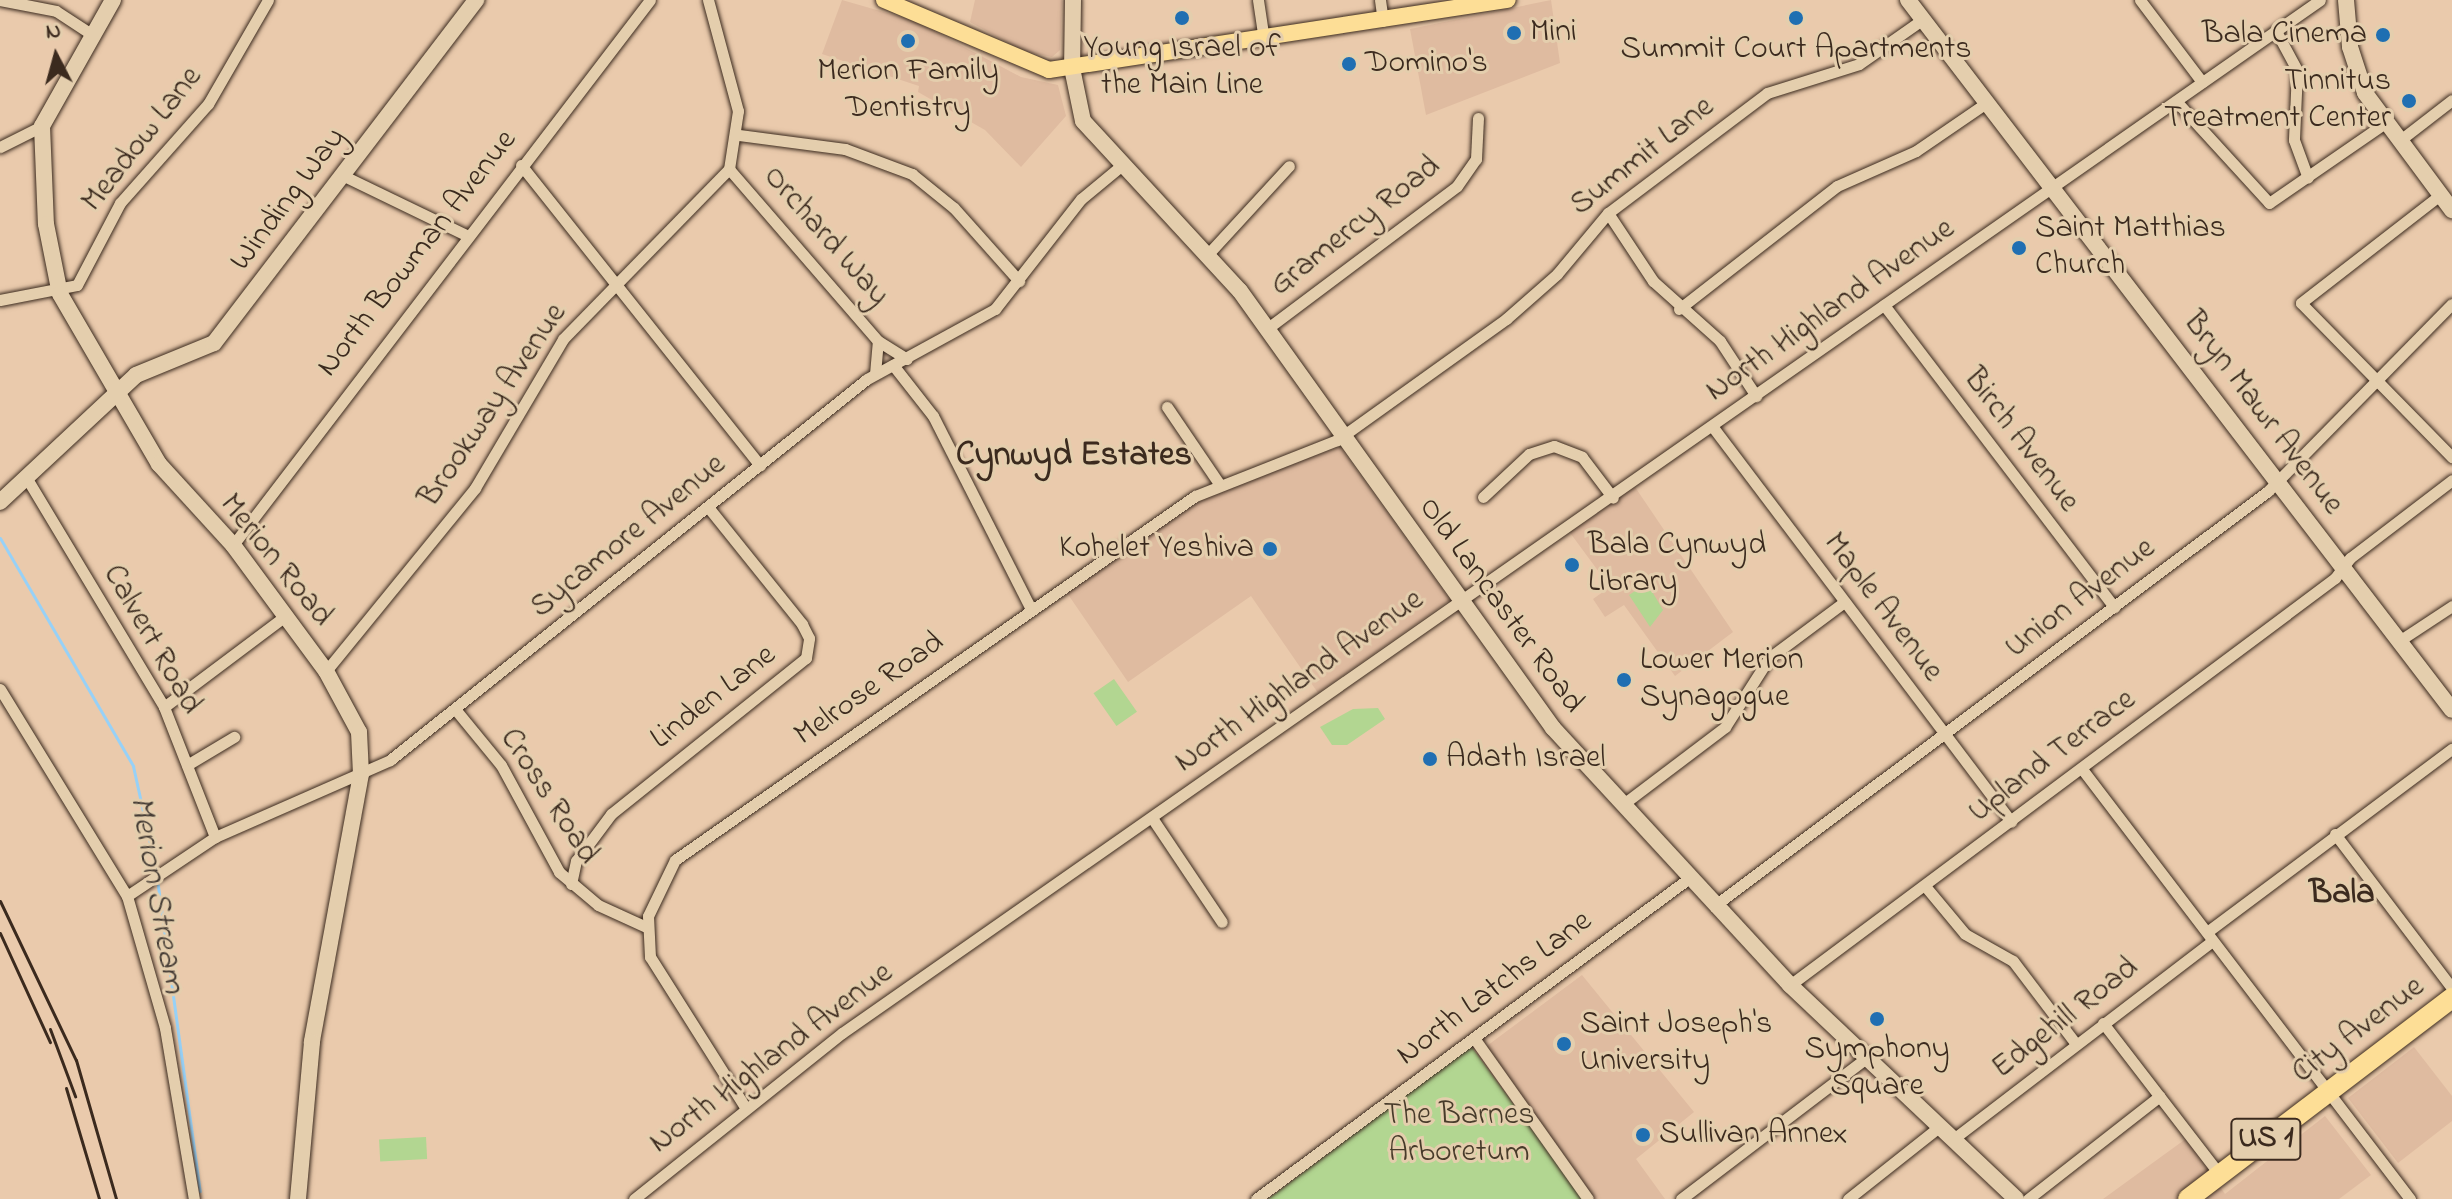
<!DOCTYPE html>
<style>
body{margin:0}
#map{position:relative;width:2452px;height:1199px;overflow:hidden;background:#eacaac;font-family:"Indie Flower",sans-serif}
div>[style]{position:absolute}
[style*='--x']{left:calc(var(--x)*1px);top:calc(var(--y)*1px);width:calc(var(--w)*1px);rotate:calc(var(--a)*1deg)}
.built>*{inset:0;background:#dfbba0}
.green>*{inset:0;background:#b2d691;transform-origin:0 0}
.stream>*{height:3px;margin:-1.5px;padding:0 1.5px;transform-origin:1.5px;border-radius:1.5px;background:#97d1f7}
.roads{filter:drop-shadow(0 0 2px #3b2a1e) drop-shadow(0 0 2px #3b2a1e)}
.street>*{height:11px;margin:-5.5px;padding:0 5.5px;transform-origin:5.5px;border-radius:5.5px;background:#e4cead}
.secondary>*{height:16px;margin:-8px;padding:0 8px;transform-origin:8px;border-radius:8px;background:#e4cead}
.primary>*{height:16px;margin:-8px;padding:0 8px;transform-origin:8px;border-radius:8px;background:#fdde96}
.highway>*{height:20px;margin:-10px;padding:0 10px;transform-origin:10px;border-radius:10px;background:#fdde96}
.rail>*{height:3px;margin:-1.5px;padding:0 1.5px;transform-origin:1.5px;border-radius:1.5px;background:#3b2a1e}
.dots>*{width:22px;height:22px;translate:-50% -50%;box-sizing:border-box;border:4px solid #e4cead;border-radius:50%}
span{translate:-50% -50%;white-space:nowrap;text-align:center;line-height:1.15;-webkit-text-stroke:6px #e4cead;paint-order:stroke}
.shield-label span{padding:2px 6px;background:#e4cead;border:2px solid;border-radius:6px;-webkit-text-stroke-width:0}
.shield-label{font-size:30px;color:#3b2a1e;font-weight:700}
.poi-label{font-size:32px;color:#3b2a1e}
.left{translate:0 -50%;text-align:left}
.right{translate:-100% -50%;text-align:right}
.street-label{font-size:32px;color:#3b2a1e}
.park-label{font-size:32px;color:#473b2a}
.neighbourhood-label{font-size:34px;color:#3b2a1e;font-weight:700}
.water-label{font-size:34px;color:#443b34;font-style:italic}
.north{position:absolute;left:16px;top:16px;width:80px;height:80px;-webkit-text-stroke:6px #e4cead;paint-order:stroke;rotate:354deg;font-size:22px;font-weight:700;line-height:32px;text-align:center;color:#3b2a1e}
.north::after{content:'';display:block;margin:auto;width:28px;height:36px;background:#3b2a1e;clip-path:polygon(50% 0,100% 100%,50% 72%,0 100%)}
</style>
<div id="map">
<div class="built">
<div style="clip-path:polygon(842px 0,915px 21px,1021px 77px,1058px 85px,1066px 116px,1021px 167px,985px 130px,918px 92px,919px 86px,822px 54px)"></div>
<div style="clip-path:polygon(975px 0,1062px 0,1060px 50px,1052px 57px,1023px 51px,970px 22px)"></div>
<div style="clip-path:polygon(1551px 0,1560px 63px,1426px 115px,1410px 29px)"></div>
<div style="clip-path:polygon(1340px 447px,1450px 600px,1318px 693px,1251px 596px,1128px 682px,1065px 590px,1219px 489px)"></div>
<div style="clip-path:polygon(1635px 487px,1733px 632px,1675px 676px,1624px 605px,1605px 617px,1593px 599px,1610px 587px,1568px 530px)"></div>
<div style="clip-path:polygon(1582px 975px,1694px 1112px,1636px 1159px,1665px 1199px,1282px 1199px)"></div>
<div style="clip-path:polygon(2414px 1047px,2452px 1096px,2452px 1121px,2398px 1163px,2348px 1098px)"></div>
<div style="clip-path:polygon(2325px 1116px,2371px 1175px,2339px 1199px,2103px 1199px,2187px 1138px,2225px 1194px)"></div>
</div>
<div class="green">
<div style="clip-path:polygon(1647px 583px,1663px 610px,1650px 627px,1629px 595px)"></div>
<div style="left:1114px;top:679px;width:40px;height:25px;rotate:55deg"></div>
<div style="clip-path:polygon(1378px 708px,1385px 719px,1347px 745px,1332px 745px,1320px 727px,1353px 709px)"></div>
<div style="clip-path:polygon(1471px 1046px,1583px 1199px,1268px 1199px)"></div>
<div style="left:426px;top:1137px;width:22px;height:47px;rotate:87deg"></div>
</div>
<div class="stream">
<div style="--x:0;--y:538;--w:264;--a:59.7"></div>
<div style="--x:133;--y:766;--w:107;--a:77.6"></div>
<div style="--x:157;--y:879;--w:315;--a:82.2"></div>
</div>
<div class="roads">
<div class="street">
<div style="--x:0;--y:0;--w:57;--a:11.1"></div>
<div style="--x:56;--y:11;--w:45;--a:33.3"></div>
<div style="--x:1258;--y:0;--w:40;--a:81.5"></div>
<div style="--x:1380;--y:0;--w:21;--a:82"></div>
<div style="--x:2140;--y:0;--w:103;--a:52.9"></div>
<div style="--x:2276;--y:31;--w:44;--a:61.7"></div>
<div style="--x:2297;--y:70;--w:70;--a:92.5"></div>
<div style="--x:2294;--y:140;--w:40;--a:69.8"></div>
<div style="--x:2176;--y:101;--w:138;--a:47.6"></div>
<div style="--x:2269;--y:203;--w:141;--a:-34.6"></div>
<div style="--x:739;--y:135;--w:107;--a:7.5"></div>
<div style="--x:845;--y:149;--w:72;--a:20.5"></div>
<div style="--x:912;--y:174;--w:54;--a:39"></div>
<div style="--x:954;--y:208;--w:98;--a:48.3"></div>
<div style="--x:2399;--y:141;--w:67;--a:-37.7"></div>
<div style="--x:0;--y:147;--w:47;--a:-26.6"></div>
<div style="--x:521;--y:165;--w:384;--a:51.5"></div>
<div style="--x:729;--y:169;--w:228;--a:49.1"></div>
<div style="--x:878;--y:341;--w:34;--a:32"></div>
<div style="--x:344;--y:176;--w:138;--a:25.8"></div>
<div style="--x:2440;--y:195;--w:176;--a:142.2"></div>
<div style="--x:2301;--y:303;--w:216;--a:45.6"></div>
<div style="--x:1608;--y:213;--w:82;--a:56.5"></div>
<div style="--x:1653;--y:281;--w:90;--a:41.8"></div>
<div style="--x:1720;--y:341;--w:66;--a:56.8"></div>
<div style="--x:1209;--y:253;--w:118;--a:-47.4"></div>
<div style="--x:0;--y:300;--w:78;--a:-11"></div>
<div style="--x:77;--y:285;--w:93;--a:-62.3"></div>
<div style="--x:120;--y:203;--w:132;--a:-48.4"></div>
<div style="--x:208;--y:104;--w:120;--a:-60"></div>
<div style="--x:1884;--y:305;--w:380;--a:52.7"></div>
<div style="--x:1679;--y:309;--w:200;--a:-37.9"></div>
<div style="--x:1837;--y:186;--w:86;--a:-23.9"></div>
<div style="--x:1916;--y:151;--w:85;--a:-34.4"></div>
<div style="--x:1268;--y:328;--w:236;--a:-36.9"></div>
<div style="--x:1457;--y:186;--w:33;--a:-55"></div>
<div style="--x:1476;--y:159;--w:41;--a:-87.2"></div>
<div style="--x:893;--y:365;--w:65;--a:51.9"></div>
<div style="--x:933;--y:416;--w:216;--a:63.1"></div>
<div style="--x:875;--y:374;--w:33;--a:-85"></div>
<div style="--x:1167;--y:407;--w:91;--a:55.8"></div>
<div style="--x:1712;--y:426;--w:496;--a:52.9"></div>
<div style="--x:26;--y:477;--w:268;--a:59"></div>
<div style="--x:164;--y:707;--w:140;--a:68.6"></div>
<div style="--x:1483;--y:497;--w:63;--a:-43.1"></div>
<div style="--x:1529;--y:454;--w:26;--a:-18"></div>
<div style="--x:1554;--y:446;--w:30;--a:21"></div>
<div style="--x:1582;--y:457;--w:51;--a:52.9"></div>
<div style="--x:233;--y:545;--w:686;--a:-52.58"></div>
<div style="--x:2399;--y:641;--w:64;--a:-33.4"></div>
<div style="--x:326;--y:671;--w:236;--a:-50.8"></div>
<div style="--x:475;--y:488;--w:173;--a:-59.4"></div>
<div style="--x:563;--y:339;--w:238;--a:-45.7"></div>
<div style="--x:729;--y:169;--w:59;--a:-81.2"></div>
<div style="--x:738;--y:111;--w:115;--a:-105.1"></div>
<div style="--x:0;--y:689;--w:243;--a:58.5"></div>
<div style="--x:127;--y:896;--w:137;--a:73.9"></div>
<div style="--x:165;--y:1028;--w:173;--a:80.4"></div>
<div style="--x:164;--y:707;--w:151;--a:-36.9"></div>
<div style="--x:455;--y:709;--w:72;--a:50.6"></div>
<div style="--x:501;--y:765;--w:122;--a:61.5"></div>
<div style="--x:559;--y:872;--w:51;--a:40.2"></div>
<div style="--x:598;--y:905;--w:53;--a:24.6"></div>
<div style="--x:187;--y:765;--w:55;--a:-30.8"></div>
<div style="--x:2082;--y:769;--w:541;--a:52.66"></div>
<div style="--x:1622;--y:805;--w:129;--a:-37.1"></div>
<div style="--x:1725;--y:727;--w:82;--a:-57.5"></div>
<div style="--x:1769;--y:658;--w:94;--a:-36.7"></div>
<div style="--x:1152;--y:818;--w:125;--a:56.1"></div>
<div style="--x:2335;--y:834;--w:193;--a:52.8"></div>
<div style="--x:571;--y:884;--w:24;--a:-78"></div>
<div style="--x:576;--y:861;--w:59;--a:-53.3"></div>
<div style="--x:611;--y:814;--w:250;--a:-38.7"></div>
<div style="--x:806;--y:658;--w:20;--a:-81"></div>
<div style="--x:809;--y:638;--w:16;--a:-117"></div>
<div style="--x:802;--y:624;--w:150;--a:-128.8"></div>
<div style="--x:1925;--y:886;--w:62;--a:50.2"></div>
<div style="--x:1965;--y:934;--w:55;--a:29.4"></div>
<div style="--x:2013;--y:961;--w:104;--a:52.8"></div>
<div style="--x:127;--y:896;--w:106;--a:-33.8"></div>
<div style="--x:215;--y:837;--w:191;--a:-23.7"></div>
<div style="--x:390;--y:760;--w:610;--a:-38.62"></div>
<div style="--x:867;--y:379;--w:146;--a:-28.7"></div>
<div style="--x:995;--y:309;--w:140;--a:-52"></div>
<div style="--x:1081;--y:199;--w:53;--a:-39.7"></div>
<div style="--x:1714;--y:906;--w:692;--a:-36.84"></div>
<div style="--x:2268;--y:491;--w:262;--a:-45.5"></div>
<div style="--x:2207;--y:932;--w:306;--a:-36.8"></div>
<div style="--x:1790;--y:985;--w:680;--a:-36.75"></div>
<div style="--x:2335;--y:578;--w:25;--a:-53"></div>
<div style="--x:2350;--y:558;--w:128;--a:-37.4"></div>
<div style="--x:2103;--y:1023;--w:192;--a:52.4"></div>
<div style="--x:1474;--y:1038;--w:197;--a:54.7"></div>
<div style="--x:745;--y:1107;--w:178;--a:-122.3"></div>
<div style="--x:650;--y:957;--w:41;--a:-92.8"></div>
<div style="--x:648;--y:916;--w:62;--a:-64.3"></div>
<div style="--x:675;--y:860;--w:635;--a:-34.99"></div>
<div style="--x:1195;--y:496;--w:153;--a:-21.5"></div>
<div style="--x:1337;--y:440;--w:208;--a:-35.6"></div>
<div style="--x:1506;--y:319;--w:68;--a:-41.4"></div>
<div style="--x:1557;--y:274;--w:80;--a:-50.1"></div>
<div style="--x:1608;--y:213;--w:199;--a:-37"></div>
<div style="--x:1767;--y:93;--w:96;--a:-17.5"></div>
<div style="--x:1859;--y:64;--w:78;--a:-35.1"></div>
<div style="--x:1952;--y:1140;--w:327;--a:-37.4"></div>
<div style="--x:634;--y:1199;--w:266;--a:-38.6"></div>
<div style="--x:842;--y:1033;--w:1803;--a:-34.95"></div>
<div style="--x:1256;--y:1199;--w:538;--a:-36.53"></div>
<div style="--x:1681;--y:1199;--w:233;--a:-37.3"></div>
<div style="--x:1848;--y:1199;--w:117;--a:-38.4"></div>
<div style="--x:2028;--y:1199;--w:167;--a:-38"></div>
</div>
<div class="secondary">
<div style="--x:113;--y:0;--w:145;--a:119.4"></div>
<div style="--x:42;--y:126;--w:98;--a:87.7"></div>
<div style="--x:46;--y:224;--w:71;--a:78.7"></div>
<div style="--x:60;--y:294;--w:197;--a:59.8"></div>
<div style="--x:159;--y:464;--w:110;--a:47.6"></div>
<div style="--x:233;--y:545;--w:157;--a:53.6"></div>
<div style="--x:326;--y:671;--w:69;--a:61.6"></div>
<div style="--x:359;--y:732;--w:42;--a:87.3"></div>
<div style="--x:361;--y:774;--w:272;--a:100.4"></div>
<div style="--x:312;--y:1042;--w:158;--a:95.1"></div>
<div style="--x:1073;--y:0;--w:68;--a:90.8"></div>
<div style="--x:1072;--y:68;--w:54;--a:78.3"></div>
<div style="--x:1083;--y:121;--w:231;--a:47.3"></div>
<div style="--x:1240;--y:291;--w:538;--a:54.39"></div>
<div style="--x:1553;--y:728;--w:350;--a:47.3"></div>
<div style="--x:1790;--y:985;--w:311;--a:43.4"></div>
<div style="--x:1908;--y:0;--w:894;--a:52.54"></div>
<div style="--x:2346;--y:0;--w:47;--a:85.1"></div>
<div style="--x:2350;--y:47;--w:48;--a:71.9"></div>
<div style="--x:2365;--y:93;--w:146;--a:53.4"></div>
<div style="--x:0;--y:502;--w:186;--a:-43"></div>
<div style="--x:136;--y:375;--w:84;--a:-22.3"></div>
<div style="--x:214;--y:343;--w:432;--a:-52.6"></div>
</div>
<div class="primary">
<div style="--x:884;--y:0;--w:179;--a:23"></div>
<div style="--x:1049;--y:70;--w:464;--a:-8.7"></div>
</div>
<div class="highway">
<div style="--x:2188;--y:1199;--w:332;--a:-37.3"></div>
</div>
</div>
<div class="rail">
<div style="--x:0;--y:901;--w:176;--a:64.5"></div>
<div style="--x:76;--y:1060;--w:145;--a:73.9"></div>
<div style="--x:0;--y:933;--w:120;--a:65.4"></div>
<div style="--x:50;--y:1029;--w:72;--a:69.5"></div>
<div style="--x:66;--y:1088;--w:116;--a:73.4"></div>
</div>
<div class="dots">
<div style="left:1182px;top:18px;background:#1f6fb2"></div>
<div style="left:1796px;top:18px;background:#1f6fb2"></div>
<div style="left:1514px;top:33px;background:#1f6fb2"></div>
<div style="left:2383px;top:35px;background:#1f6fb2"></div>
<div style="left:908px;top:41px;background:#1f6fb2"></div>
<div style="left:1349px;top:64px;background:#1f6fb2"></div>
<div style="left:2409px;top:101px;background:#1f6fb2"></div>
<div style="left:2019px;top:248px;background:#1f6fb2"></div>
<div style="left:1270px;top:549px;background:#1f6fb2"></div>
<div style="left:1572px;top:565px;background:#1f6fb2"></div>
<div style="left:1624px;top:680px;background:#1f6fb2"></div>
<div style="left:1430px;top:759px;background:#1f6fb2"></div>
<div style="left:1877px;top:1019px;background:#1f6fb2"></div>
<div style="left:1564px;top:1044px;background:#1f6fb2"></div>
<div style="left:1643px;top:1135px;background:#1f6fb2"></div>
</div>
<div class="shield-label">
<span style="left:2266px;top:1139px">US 1</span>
</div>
<div class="poi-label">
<span class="left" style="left:1530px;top:33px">Mini</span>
<span class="right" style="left:2367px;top:35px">Bala Cinema</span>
<span style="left:1182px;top:68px">Young Israel of<br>the Main Line</span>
<span style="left:1796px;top:50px">Summit Court Apartments</span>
<span class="left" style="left:1365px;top:64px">Domino's</span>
<span style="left:908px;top:91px">Merion Family<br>Dentistry</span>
<span class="right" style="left:2391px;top:101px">Tinnitus<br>Treatment Center</span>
<span class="left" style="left:2035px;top:248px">Saint Matthias<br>Church</span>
<span class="left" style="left:1588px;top:565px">Bala Cynwyd<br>Library</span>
<span class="right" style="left:1254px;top:549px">Kohelet Yeshiva</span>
<span class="left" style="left:1640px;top:680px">Lower Merion<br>Synagogue</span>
<span class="left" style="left:1446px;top:759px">Adath Israel</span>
<span class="left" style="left:1580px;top:1044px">Saint Joseph's<br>University</span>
<span style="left:1877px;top:1069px">Symphony<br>Square</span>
<span class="left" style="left:1659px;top:1135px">Sullivan Annex</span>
</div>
<div class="street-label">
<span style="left:143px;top:140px;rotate:-52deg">Meadow Lane</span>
<span style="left:1643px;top:157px;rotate:-38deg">Summit Lane</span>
<span style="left:289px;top:200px;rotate:-53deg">Winding Way</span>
<span style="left:1356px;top:227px;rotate:-38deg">Gramercy Road</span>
<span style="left:825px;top:237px;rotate:49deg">Orchard Way</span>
<span style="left:418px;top:254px;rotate:-52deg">North Bowman Avenue</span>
<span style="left:1831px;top:311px;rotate:-35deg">North Highland Avenue</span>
<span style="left:494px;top:406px;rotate:-56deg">Brookway Avenue</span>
<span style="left:2262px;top:414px;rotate:53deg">Bryn Mawr Avenue</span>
<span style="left:2020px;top:441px;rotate:53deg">Birch Avenue</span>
<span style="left:629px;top:537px;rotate:-39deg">Sycamore Avenue</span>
<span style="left:275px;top:561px;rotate:51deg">Merion Road</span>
<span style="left:2081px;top:599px;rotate:-37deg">Union Avenue</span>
<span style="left:1500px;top:606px;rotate:54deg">Old Lancaster Road</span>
<span style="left:1882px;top:608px;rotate:53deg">Maple Avenue</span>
<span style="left:151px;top:640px;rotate:60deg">Calvert Road</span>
<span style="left:1300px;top:682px;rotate:-35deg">North Highland Avenue</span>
<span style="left:870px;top:690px;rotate:-35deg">Melrose Road</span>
<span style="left:714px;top:698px;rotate:-38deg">Linden Lane</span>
<span style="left:2053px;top:757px;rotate:-37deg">Upland Terrace</span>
<span style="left:548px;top:797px;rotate:57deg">Cross Road</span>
<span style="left:1495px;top:989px;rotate:-37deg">North Latchs Lane</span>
<span style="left:2066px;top:1019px;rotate:-38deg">Edgehill Road</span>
<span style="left:2359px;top:1031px;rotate:-37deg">City Avenue</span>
<span style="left:772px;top:1059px;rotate:-37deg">North Highland Avenue</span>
</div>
<div class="park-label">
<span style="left:1459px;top:1135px">The Barnes<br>Arboretum</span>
</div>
<div class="neighbourhood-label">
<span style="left:1074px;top:457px">Cynwyd Estates</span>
<span style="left:2342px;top:895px">Bala</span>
</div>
<div class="water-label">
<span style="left:156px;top:895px;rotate:80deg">Merion Stream</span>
</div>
<div class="north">N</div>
</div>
